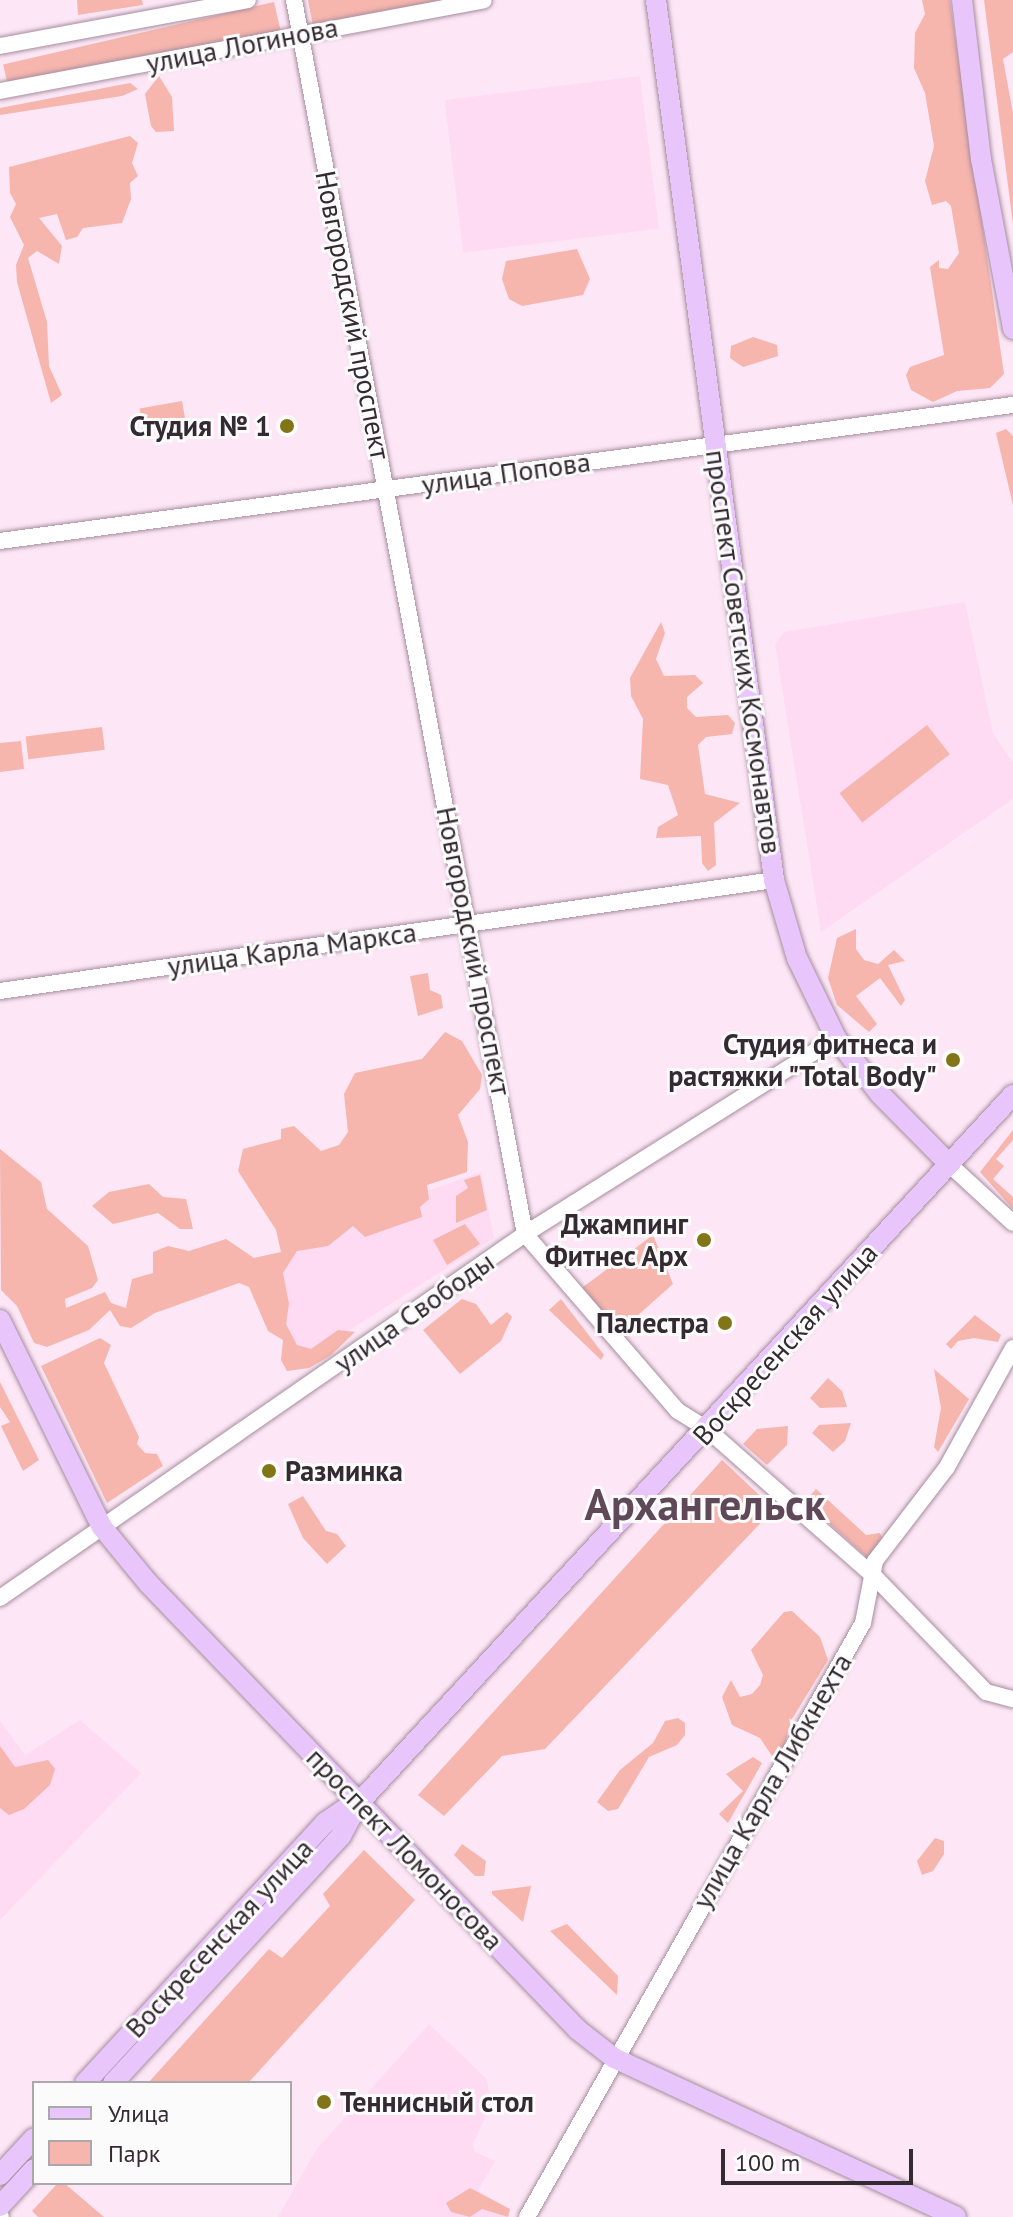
<!DOCTYPE html>
<meta charset="utf-8">
<style>
body{margin:0}
#map{position:relative;width:1013px;height:2217px;overflow:hidden;background:#fde7f6;font-family:"PT Sans",sans-serif}
div>[style]{position:absolute}
[style*='--x']{left:calc(var(--x)*1px);top:calc(var(--y)*1px);width:calc(var(--w)*1px);rotate:calc(var(--a)*1deg)}
.built>*{inset:0;background:#fedbf3;transform-origin:0 0}
.green>*{inset:0;background:#f6b5ad;transform-origin:0 0}
.roads{filter:drop-shadow(0 0 2px #a68d9e) drop-shadow(0 0 2px #a68d9e)}
.minor>*{height:16px;margin:-8px;padding:0 8px;transform-origin:8px;border-radius:8px;background:#fff}
.major>*{height:20px;margin:-10px;padding:0 10px;transform-origin:10px;border-radius:10px;background:#e8c6fc}
.dots>*{width:22px;height:22px;translate:-50% -50%;box-sizing:border-box;border:4px solid #fbfbfb;border-radius:50%}
span{translate:-50% -50%;white-space:nowrap;text-align:center;line-height:1.15;-webkit-text-stroke:6px #fbfbfb;paint-order:stroke}
.street-label{font-size:28px;color:#342a31}
.poi-label{font-size:28px;color:#342a31;font-weight:700}
.right{translate:-100% -50%;text-align:right}
.left{translate:0 -50%;text-align:left}
.town-label{font-size:44px;color:#5f4959;font-weight:700}
.legend{position:absolute;left:32px;top:2081px;width:260px;height:104px;box-sizing:border-box;background:#fbfbfb;border:2px solid #aba7aa;margin:0;padding:10px 14px;list-style:none;font-size:24px;color:#342a31}
.legend li{display:flex;align-items:center;gap:16px;height:40px}
.legend b{width:40px;border:2px solid #aba7aa}
.scale{position:absolute;left:721px;top:2149px;width:192px;height:36px;box-sizing:border-box;border:4px solid #342a31;border-top:0;padding-left:10px;font-size:24px;line-height:28px;white-space:nowrap;color:#342a31;-webkit-text-stroke:6px #fbfbfb;paint-order:stroke}
</style>
<div id="map">
<div class="built">
<div style="left:640px;top:76px;width:154px;height:197px;rotate:83deg"></div>
<div style="clip-path:polygon(965px 602px,993px 733px,1013px 763px,1013px 799px,821px 932px,775px 644px,784px 632px)"></div>
<div style="clip-path:polygon(481px 1172px,494px 1238px,298px 1363px,253px 1266px,338px 1222px)"></div>
<div style="clip-path:polygon(80px 1720px,141px 1773px,0 1920px,0 1721px,25px 1755px)"></div>
<div style="clip-path:polygon(429px 2024px,486px 2078px,492px 2102px,473px 2144px,474px 2151px,495px 2161px,478px 2191px,510px 2209px,506px 2217px,278px 2217px,316px 2150px)"></div>
</div>
<div class="green">
<div style="clip-path:polygon(77px 0,142px 0,143px 5px,78px 15px)"></div>
<div style="clip-path:polygon(308px 0,445px 0,313px 26px)"></div>
<div style="clip-path:polygon(922px 0,950px 0,1004px 374px,990px 388px,957px 391px,933px 402px,911px 390px,906px 375px,910px 367px,944px 355px,930px 267px,939px 260px,939px 268px,948px 269px,959px 253px,951px 206px,946px 201px,932px 205px,925px 181px,934px 146px,925px 93px,914px 68px,915px 33px,925px 14px)"></div>
<div style="clip-path:polygon(984px 0,1013px 0,1013px 52px,1003px 59px,1013px 113px,1013px 224px)"></div>
<div style="left:274px;top:2px;width:32px;height:278px;rotate:77deg"></div>
<div style="clip-path:polygon(159px 76px,172px 97px,174px 131px,156px 132px,151px 126px,145px 94px)"></div>
<div style="clip-path:polygon(130px 83px,138px 89px,122px 96px,0 115px,0 108px)"></div>
<div style="clip-path:polygon(130px 136px,138px 143px,132px 163px,138px 176px,130px 183px,131px 199px,122px 223px,83px 228px,77px 237px,66px 240px,57px 214px,39px 218px,62px 246px,59px 264px,37px 251px,28px 258px,47px 322px,49px 366px,62px 395px,51px 403px,17px 282px,16px 265px,24px 245px,10px 217px,16px 204px,10px 193px,9px 167px)"></div>
<div style="clip-path:polygon(577px 249px,590px 279px,583px 295px,522px 306px,509px 299px,502px 279px,506px 261px)"></div>
<div style="clip-path:polygon(753px 337px,777px 345px,778px 356px,743px 367px,730px 358px,731px 346px)"></div>
<div style="left:182px;top:401px;width:17px;height:43px;rotate:80deg"></div>
<div style="clip-path:polygon(1006px 429px,1013px 436px,1013px 505px,996px 433px)"></div>
<div style="clip-path:polygon(661px 622px,665px 633px,656px 659px,664px 676px,695px 675px,703px 683px,687px 697px,687px 708px,696px 717px,728px 715px,735px 723px,732px 734px,706px 737px,698px 745px,705px 794px,740px 803px,714px 823px,716px 865px,708px 871px,702px 863px,701px 836px,656px 838px,658px 827px,678px 815px,668px 785px,640px 779px,643px 719px,631px 696px,630px 678px)"></div>
<div style="left:927px;top:725px;width:37px;height:111px;rotate:52deg"></div>
<div style="left:102px;top:727px;width:23px;height:77px;rotate:83deg"></div>
<div style="clip-path:polygon(21px 741px,24px 769px,0 772px,0 743px)"></div>
<div style="clip-path:polygon(856px 929px,856px 949px,864px 960px,878px 964px,894px 950px,905px 961px,888px 965px,905px 1000px,901px 1006px,880px 978px,856px 996px,877px 1024px,869px 1032px,837px 1005px,828px 978px,837px 938px)"></div>
<div style="clip-path:polygon(428px 973px,430px 990px,441px 995px,443px 1008px,418px 1016px,410px 976px)"></div>
<div style="clip-path:polygon(445px 1032px,462px 1041px,482px 1075px,480px 1089px,458px 1115px,468px 1142px,467px 1172px,427px 1185px,429px 1199px,420px 1207px,422px 1217px,365px 1237px,353px 1226px,328px 1246px,297px 1251px,283px 1273px,289px 1304px,286px 1324px,297px 1345px,311px 1349px,338px 1330px,355px 1332px,330px 1356px,309px 1368px,287px 1371px,281px 1360px,283px 1340px,268px 1331px,249px 1287px,239px 1283px,155px 1313px,131px 1328px,120px 1326px,110px 1310px,89px 1330px,47px 1347px,34px 1343px,17px 1306px,1px 1290px,0 1149px,41px 1182px,47px 1209px,88px 1246px,98px 1280px,92px 1288px,65px 1299px,66px 1308px,105px 1292px,111px 1303px,126px 1308px,132px 1279px,153px 1273px,153px 1252px,168px 1246px,189px 1251px,226px 1239px,254px 1258px,281px 1252px,276px 1230px,238px 1171px,243px 1149px,281px 1139px,281px 1129px,294px 1126px,321px 1151px,339px 1145px,348px 1132px,344px 1094px,355px 1073px,422px 1059px)"></div>
<div style="clip-path:polygon(1013px 1130px,1013px 1140px,996px 1159px,1004px 1166px,993px 1179px,1013px 1197px,1013px 1209px,980px 1172px)"></div>
<div style="clip-path:polygon(480px 1175px,487px 1210px,456px 1223px,456px 1196px,468px 1188px,464px 1180px)"></div>
<div style="clip-path:polygon(149px 1184px,163px 1197px,186px 1199px,193px 1229px,180px 1229px,158px 1213px,113px 1224px,92px 1206px,109px 1192px)"></div>
<div style="clip-path:polygon(465px 1224px,480px 1244px,447px 1265px,433px 1240px)"></div>
<div style="clip-path:polygon(653px 1235px,673px 1284px,619px 1332px,579px 1290px)"></div>
<div style="clip-path:polygon(462px 1299px,476px 1304px,491px 1325px,507px 1312px,512px 1317px,501px 1341px,460px 1374px,423px 1330px)"></div>
<div style="clip-path:polygon(561px 1299px,604px 1355px,601px 1360px,549px 1310px)"></div>
<div style="clip-path:polygon(975px 1315px,1001px 1335px,998px 1342px,974px 1338px,958px 1341px,951px 1349px,946px 1344px)"></div>
<div style="clip-path:polygon(100px 1338px,111px 1345px,104px 1363px,139px 1437px,137px 1444px,145px 1453px,157px 1454px,163px 1466px,107px 1503px,41px 1366px)"></div>
<div style="clip-path:polygon(934px 1369px,969px 1399px,938px 1452px,934px 1447px,941px 1408px)"></div>
<div style="clip-path:polygon(828px 1378px,842px 1391px,847px 1407px,820px 1408px,810px 1398px)"></div>
<div style="clip-path:polygon(0 1382px,39px 1460px,23px 1471px,1px 1426px,10px 1422px,0 1407px)"></div>
<div style="clip-path:polygon(851px 1423px,845px 1441px,833px 1452px,812px 1433px,819px 1425px)"></div>
<div style="clip-path:polygon(788px 1426px,787px 1445px,767px 1465px,743px 1444px,757px 1429px)"></div>
<div style="clip-path:polygon(722px 1460px,774px 1509px,545px 1749px,502px 1756px,444px 1816px,418px 1795px)"></div>
<div style="clip-path:polygon(816px 1489px,866px 1535px,880px 1533px,884px 1542px,868px 1558px,805px 1502px)"></div>
<div style="clip-path:polygon(303px 1496px,326px 1531px,337px 1534px,346px 1546px,327px 1564px,303px 1538px,288px 1504px)"></div>
<div style="clip-path:polygon(792px 1611px,820px 1637px,828px 1660px,792px 1719px,783px 1750px,772px 1756px,760px 1738px,732px 1725px,722px 1697px,731px 1680px,740px 1697px,752px 1694px,760px 1685px,763px 1675px,751px 1650px,784px 1612px)"></div>
<div style="clip-path:polygon(678px 1718px,685px 1723px,685px 1735px,677px 1745px,649px 1757px,618px 1809px,608px 1811px,597px 1802px,620px 1770px,653px 1743px,665px 1721px)"></div>
<div style="clip-path:polygon(0 1746px,15px 1767px,48px 1760px,55px 1769px,50px 1785px,24px 1809px,9px 1815px,0 1808px)"></div>
<div style="clip-path:polygon(753px 1757px,762px 1763px,728px 1823px,719px 1814px,743px 1791px,726px 1774px)"></div>
<div style="clip-path:polygon(935px 1838px,944px 1841px,944px 1854px,933px 1871px,922px 1875px,917px 1861px)"></div>
<div style="clip-path:polygon(462px 1844px,486px 1861px,484px 1876px,475px 1876px,454px 1855px)"></div>
<div style="clip-path:polygon(364px 1850px,415px 1900px,248px 2083px,148px 2083px,269px 1949px,282px 1958px,330px 1906px,323px 1894px)"></div>
<div style="clip-path:polygon(531px 1886px,523px 1922px,492px 1894px,492px 1891px)"></div>
<div style="clip-path:polygon(567px 1924px,618px 1976px,617px 1995px,550px 1931px)"></div>
<div style="clip-path:polygon(58px 2183px,64px 2183px,104px 2217px,38px 2217px,32px 2211px)"></div>
<div style="clip-path:polygon(470px 2188px,510px 2209px,508px 2217px,482px 2209px,470px 2217px,451px 2212px,446px 2203px)"></div>
</div>
<div class="roads">
<div class="minor">
<div style="--x:294;--y:0;--w:1255;--a:79.4"></div>
<div style="--x:525;--y:1234;--w:234;--a:49.2"></div>
<div style="--x:678;--y:1411;--w:34;--a:32"></div>
<div style="--x:707;--y:1429;--w:224;--a:41.4"></div>
<div style="--x:875;--y:1577;--w:160;--a:46"></div>
<div style="--x:986;--y:1692;--w:28;--a:15"></div>
<div style="--x:0;--y:46;--w:252;--a:-10.5"></div>
<div style="--x:0;--y:91;--w:492;--a:-10.6"></div>
<div style="--x:0;--y:541;--w:1022;--a:-7.65"></div>
<div style="--x:0;--y:991;--w:782;--a:-8.16"></div>
<div style="--x:948;--y:1163;--w:88;--a:42.7"></div>
<div style="--x:0;--y:1598;--w:639;--a:-34.73"></div>
<div style="--x:525;--y:1234;--w:368;--a:-32.2"></div>
<div style="--x:0;--y:2216;--w:1;--a:45"></div>
<div style="--x:527;--y:2217;--w:682;--a:-60.51"></div>
<div style="--x:863;--y:1623;--w:63;--a:-79"></div>
<div style="--x:875;--y:1561;--w:118;--a:-52.5"></div>
<div style="--x:947;--y:1467;--w:136;--a:-61"></div>
</div>
<div class="major">
<div style="--x:656;--y:0;--w:888;--a:82.36"></div>
<div style="--x:774;--y:880;--w:81;--a:73.6"></div>
<div style="--x:797;--y:958;--w:89;--a:64"></div>
<div style="--x:836;--y:1038;--w:71;--a:51.8"></div>
<div style="--x:880;--y:1094;--w:97;--a:45.4"></div>
<div style="--x:962;--y:0;--w:160;--a:83.2"></div>
<div style="--x:981;--y:159;--w:173;--a:79.3"></div>
<div style="--x:0;--y:1320;--w:231;--a:63.8"></div>
<div style="--x:102;--y:1527;--w:72;--a:50.6"></div>
<div style="--x:148;--y:1583;--w:620;--a:46.11"></div>
<div style="--x:578;--y:2030;--w:46;--a:37.9"></div>
<div style="--x:614;--y:2058;--w:377;--a:24.9"></div>
<div style="--x:85;--y:2083;--w:355;--a:-47.3"></div>
<div style="--x:326;--y:1822;--w:50;--a:-34.3"></div>
<div style="--x:367;--y:1794;--w:952;--a:-47.26"></div>
<div style="--x:113;--y:2083;--w:336;--a:-47.3"></div>
<div style="--x:341;--y:1836;--w:36;--a:-62"></div>
<div style="--x:0;--y:2175;--w:50;--a:-47.4"></div>
<div style="--x:0;--y:2206;--w:50;--a:-47.4"></div>
</div>
</div>
<div class="dots">
<div style="left:287px;top:426px;background:#817518"></div>
<div style="left:953px;top:1060px;background:#817518"></div>
<div style="left:704px;top:1240px;background:#817518"></div>
<div style="left:725px;top:1323px;background:#817518"></div>
<div style="left:269px;top:1471px;background:#817518"></div>
<div style="left:324px;top:2102px;background:#817518"></div>
</div>
<div class="street-label">
<span style="left:242px;top:45px;rotate:-11deg">улица Логинова</span>
<span style="left:353px;top:315px;rotate:79deg">Новгородский проспект</span>
<span style="left:506px;top:473px;rotate:-8deg">улица Попова</span>
<span style="left:744px;top:652px;rotate:82deg">проспект Советских Космонавтов</span>
<span style="left:292px;top:949px;rotate:-8deg">улица Карла Маркса</span>
<span style="left:474px;top:951px;rotate:79deg">Новгородский проспект</span>
<span style="left:414px;top:1312px;rotate:-35deg">улица Свободы</span>
<span style="left:785px;top:1344px;rotate:-48deg">Воскресенская улица</span>
<span style="left:772px;top:1781px;rotate:-60deg">улица Карла Либкнехта</span>
<span style="left:405px;top:1849px;rotate:46deg">проспект Ломоносова</span>
<span style="left:219px;top:1938px;rotate:-47deg">Воскресенская улица</span>
</div>
<div class="poi-label">
<span class="right" style="left:271px;top:426px">Студия № 1</span>
<span class="right" style="left:937px;top:1060px">Студия фитнеса и<br>растяжки "Total Body"</span>
<span class="right" style="left:688px;top:1240px">Джампинг<br>Фитнес Арх</span>
<span class="right" style="left:709px;top:1323px">Палестра</span>
<span class="left" style="left:285px;top:1471px">Разминка</span>
<span class="left" style="left:340px;top:2102px">Теннисный стол</span>
</div>
<div class="town-label">
<span style="left:705px;top:1504px">Архангельск</span>
</div>
<ul class="legend">
<li><b style="height:10px;background:#e8c6fc"></b>Улица</li>
<li><b style="height:22px;background:#f6b5ad"></b>Парк</li>
</ul>
<div class="scale">100 m</div>
</div>
